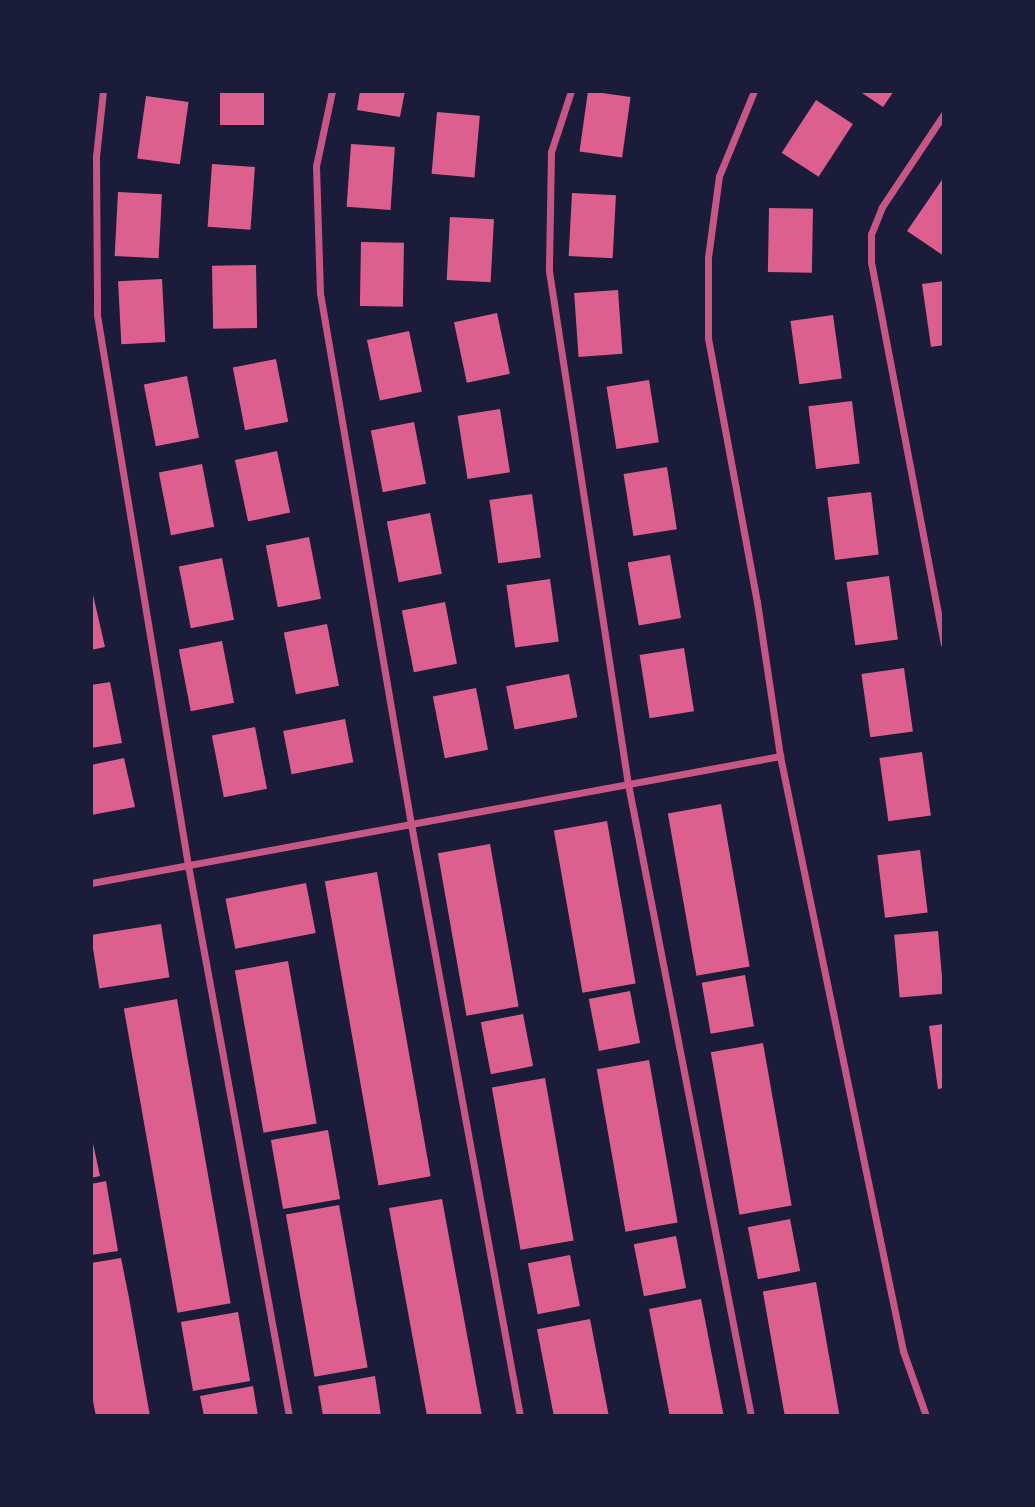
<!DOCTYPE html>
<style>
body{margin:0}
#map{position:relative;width:1035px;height:1507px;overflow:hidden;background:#1b1b3a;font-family:Quicksand,sans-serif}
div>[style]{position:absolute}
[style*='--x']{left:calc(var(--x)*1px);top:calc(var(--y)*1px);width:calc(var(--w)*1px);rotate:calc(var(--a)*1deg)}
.building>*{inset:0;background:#dd5f8e;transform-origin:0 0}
.minor>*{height:7px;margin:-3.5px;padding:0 3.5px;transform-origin:3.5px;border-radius:3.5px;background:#c65784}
span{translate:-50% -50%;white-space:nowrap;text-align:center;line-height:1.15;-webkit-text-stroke:7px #1b1b3a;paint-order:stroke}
.frame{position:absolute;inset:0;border:93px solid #1b1b3a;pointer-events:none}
</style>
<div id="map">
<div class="building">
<div style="left:220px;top:91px;width:44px;height:34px"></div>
<div style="clip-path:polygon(360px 91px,405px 91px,400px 117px,357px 110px)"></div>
<div style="left:588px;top:91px;width:43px;height:61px;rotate:8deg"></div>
<div style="clip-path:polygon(859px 91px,894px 91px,883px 107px)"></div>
<div style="left:146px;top:96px;width:43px;height:63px;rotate:8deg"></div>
<div style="left:816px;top:100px;width:44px;height:63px;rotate:33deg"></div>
<div style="left:437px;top:112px;width:43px;height:62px;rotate:5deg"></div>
<div style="left:351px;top:144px;width:44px;height:63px;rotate:4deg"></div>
<div style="left:212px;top:164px;width:43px;height:63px;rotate:4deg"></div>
<div style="clip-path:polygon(944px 177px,944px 256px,907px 231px)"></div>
<div style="left:118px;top:192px;width:44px;height:64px;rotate:3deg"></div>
<div style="left:572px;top:193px;width:44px;height:63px;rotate:3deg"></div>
<div style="left:769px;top:208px;width:44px;height:64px;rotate:1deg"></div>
<div style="left:450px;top:217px;width:44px;height:63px;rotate:3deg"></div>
<div style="left:361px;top:242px;width:43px;height:64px;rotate:1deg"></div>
<div style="left:256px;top:265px;width:63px;height:44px;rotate:89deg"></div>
<div style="left:162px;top:279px;width:63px;height:44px;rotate:87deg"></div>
<div style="clip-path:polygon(944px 281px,944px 345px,931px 347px,922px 284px)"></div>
<div style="left:618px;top:290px;width:64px;height:44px;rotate:86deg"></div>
<div style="left:497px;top:313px;width:62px;height:44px;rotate:78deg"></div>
<div style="left:833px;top:315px;width:64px;height:43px;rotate:82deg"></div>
<div style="left:409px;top:331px;width:62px;height:43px;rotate:78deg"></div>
<div style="left:276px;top:359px;width:64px;height:44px;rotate:79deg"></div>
<div style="left:187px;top:376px;width:63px;height:44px;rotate:79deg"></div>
<div style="left:649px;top:380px;width:63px;height:43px;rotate:81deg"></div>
<div style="left:852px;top:401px;width:63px;height:44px;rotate:83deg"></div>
<div style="left:500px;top:409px;width:64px;height:43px;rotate:81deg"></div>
<div style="left:414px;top:422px;width:63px;height:44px;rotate:79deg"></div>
<div style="left:277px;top:451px;width:63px;height:43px;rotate:78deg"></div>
<div style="left:202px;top:464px;width:64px;height:44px;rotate:79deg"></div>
<div style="left:667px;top:467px;width:63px;height:44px;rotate:81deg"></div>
<div style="left:871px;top:492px;width:63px;height:44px;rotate:83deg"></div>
<div style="left:532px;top:494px;width:64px;height:43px;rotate:82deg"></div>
<div style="left:430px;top:513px;width:62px;height:44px;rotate:79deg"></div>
<div style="left:309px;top:537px;width:63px;height:44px;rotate:79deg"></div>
<div style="left:670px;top:555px;width:64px;height:43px;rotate:80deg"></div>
<div style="left:222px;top:558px;width:63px;height:44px;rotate:79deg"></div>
<div style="left:889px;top:576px;width:64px;height:43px;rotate:82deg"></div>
<div style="left:550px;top:579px;width:63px;height:44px;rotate:82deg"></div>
<div style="clip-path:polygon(91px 586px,105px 647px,91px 650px)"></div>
<div style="left:445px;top:602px;width:63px;height:44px;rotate:79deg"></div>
<div style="left:327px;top:624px;width:63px;height:44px;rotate:79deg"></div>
<div style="left:222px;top:641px;width:63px;height:44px;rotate:79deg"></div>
<div style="left:684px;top:648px;width:64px;height:45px;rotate:81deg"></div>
<div style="left:904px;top:668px;width:64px;height:43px;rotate:82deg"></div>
<div style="left:569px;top:674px;width:44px;height:64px;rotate:79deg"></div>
<div style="clip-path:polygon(110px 682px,122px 743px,91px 748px,91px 685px)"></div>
<div style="left:476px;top:688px;width:63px;height:44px;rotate:79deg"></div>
<div style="left:345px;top:719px;width:44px;height:63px;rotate:79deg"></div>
<div style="left:255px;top:727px;width:63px;height:44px;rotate:79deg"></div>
<div style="left:922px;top:752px;width:64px;height:43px;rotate:82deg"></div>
<div style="clip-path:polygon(124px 758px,135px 807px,91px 815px,91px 765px)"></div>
<div style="left:721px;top:804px;width:165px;height:54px;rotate:80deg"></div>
<div style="left:607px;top:821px;width:165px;height:54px;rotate:80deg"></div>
<div style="left:490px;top:844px;width:165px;height:53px;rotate:80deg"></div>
<div style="left:920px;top:850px;width:63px;height:43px;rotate:83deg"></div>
<div style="left:377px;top:872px;width:309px;height:53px;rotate:80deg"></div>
<div style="left:306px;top:883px;width:51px;height:82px;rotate:79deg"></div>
<div style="left:161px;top:924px;width:54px;height:71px;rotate:81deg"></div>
<div style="left:938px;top:931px;width:63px;height:44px;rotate:85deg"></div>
<div style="left:288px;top:961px;width:165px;height:54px;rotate:80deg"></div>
<div style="left:745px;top:975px;width:52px;height:44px;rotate:80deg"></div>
<div style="left:630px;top:991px;width:53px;height:42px;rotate:79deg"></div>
<div style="left:177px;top:999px;width:309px;height:54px;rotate:80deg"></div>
<div style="left:523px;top:1014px;width:53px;height:43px;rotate:79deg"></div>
<div style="clip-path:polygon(944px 1024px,944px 1088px,938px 1089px,929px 1026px)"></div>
<div style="left:763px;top:1043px;width:165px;height:53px;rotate:80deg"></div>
<div style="left:649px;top:1060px;width:165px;height:53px;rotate:80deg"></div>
<div style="left:545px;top:1078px;width:165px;height:54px;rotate:80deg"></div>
<div style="left:328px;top:1130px;width:70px;height:58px;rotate:80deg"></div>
<div style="clip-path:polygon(91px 1134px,100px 1176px,91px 1178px)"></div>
<div style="clip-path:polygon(106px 1181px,118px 1251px,91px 1255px,91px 1184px)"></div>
<div style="clip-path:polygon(442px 1199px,470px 1351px,482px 1416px,427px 1416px,403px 1285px,389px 1208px)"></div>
<div style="left:339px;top:1205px;width:165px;height:54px;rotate:80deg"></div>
<div style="left:790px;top:1219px;width:53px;height:43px;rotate:79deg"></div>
<div style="left:676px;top:1236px;width:53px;height:43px;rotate:79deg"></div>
<div style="left:570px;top:1255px;width:52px;height:43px;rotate:79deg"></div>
<div style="clip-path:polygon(121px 1258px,129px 1298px,150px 1416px,96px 1416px,91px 1392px,91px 1263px)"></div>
<div style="left:816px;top:1282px;width:136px;height:54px;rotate:80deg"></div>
<div style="left:701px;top:1299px;width:119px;height:53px;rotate:79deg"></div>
<div style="left:238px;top:1312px;width:70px;height:58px;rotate:80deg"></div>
<div style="left:590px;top:1319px;width:99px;height:54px;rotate:79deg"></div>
<div style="clip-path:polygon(375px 1376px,381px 1416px,323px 1416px,318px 1386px)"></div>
<div style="clip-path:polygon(253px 1386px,258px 1416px,204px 1416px,200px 1396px)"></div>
</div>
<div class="minor">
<div style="--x:103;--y:91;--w:66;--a:96.1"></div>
<div style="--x:96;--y:157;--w:158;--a:89.6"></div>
<div style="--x:97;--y:315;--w:557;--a:80.61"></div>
<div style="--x:188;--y:865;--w:560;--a:79.61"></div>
<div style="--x:332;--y:91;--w:77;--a:102"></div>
<div style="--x:316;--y:166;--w:127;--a:88.2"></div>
<div style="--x:320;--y:293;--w:539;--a:80.28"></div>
<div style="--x:411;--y:824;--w:602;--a:79.57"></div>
<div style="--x:571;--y:91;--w:64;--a:108.2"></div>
<div style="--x:551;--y:152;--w:119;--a:91"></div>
<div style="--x:549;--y:271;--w:519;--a:81.25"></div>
<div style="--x:628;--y:784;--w:644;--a:78.99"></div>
<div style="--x:754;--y:91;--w:92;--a:112.4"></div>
<div style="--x:719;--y:176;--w:82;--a:97.7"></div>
<div style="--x:708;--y:257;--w:81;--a:90"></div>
<div style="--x:708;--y:338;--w:269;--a:79.5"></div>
<div style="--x:757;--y:602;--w:156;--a:81.5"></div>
<div style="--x:780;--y:756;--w:608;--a:78.32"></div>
<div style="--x:903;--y:1351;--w:69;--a:70.5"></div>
<div style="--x:944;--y:114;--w:112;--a:123.7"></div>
<div style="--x:882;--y:207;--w:29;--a:112"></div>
<div style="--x:871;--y:234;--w:28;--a:90"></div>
<div style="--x:871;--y:262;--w:388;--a:79.2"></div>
<div style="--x:91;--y:883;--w:701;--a:-10.44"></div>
</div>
<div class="frame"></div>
</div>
